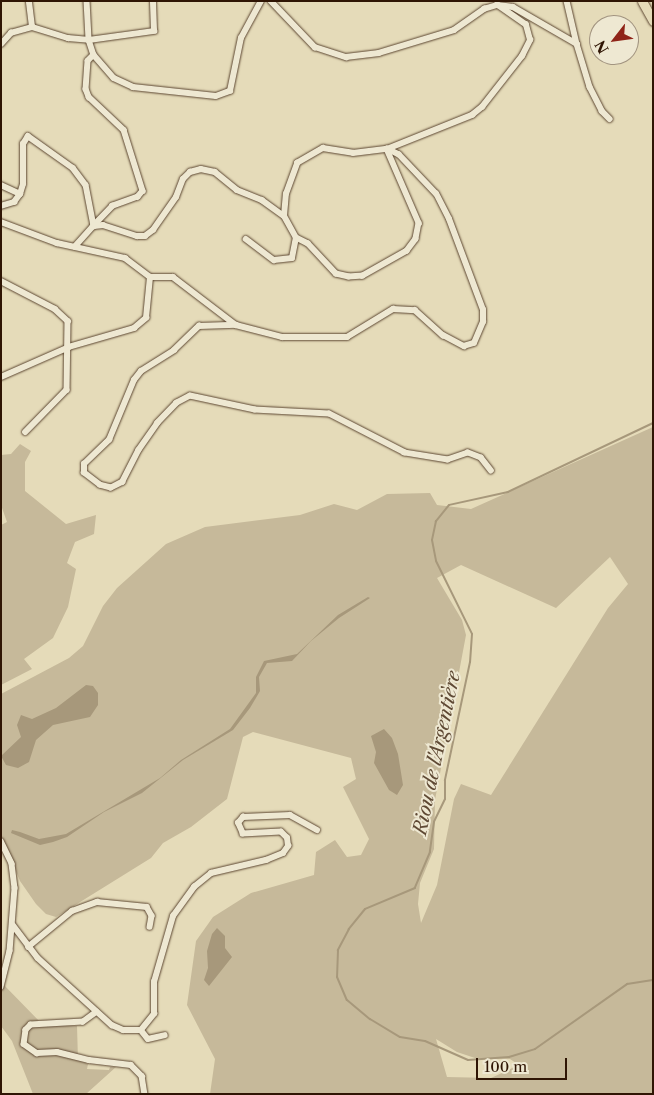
<!DOCTYPE html>
<meta charset="utf-8">
<style>
body{margin:0}
#map{position:relative;width:654px;height:1095px;overflow:hidden;background:#e5dbb9;font-family:"Libre Caslon Text",serif}
div>[style]{position:absolute}
[style*='--x']{left:calc(var(--x)*1px);top:calc(var(--y)*1px);width:calc(var(--w)*1px);rotate:calc(var(--a)*1deg)}
.green>*{inset:0;background:#c6b99a}
.water>*{inset:0;background:#a7987b}
.stream>*{height:2px;margin:-1px;padding:0 1px;transform-origin:1px;border-radius:1px;background:#a7987b}
.roads{filter:drop-shadow(0 0 1px #5c4631) drop-shadow(0 0 1px #5c4631)}
.street>*{height:5.5px;margin:-2.75px;padding:0 2.75px;transform-origin:2.75px;border-radius:2.75px;background:#eee8d2}
.primary>*{height:9px;margin:-4.5px;padding:0 4.5px;transform-origin:4.5px;border-radius:4.5px;background:#e5dbb9}
span{translate:-50% -50%;white-space:nowrap;text-align:center;line-height:1.15;-webkit-text-stroke:4px #eee8d2;paint-order:stroke}
.water-label{font-size:19px;color:#5f4934;font-style:italic}
.frame{position:absolute;inset:0;border:2px solid #2f1504;pointer-events:none}
.north{position:absolute;left:589px;top:15px;width:50px;height:50px;box-sizing:border-box;background:#eee8d2;border:1px solid #a29480;border-radius:50%;rotate:240deg;font-size:14px;font-weight:700;line-height:20px;text-align:center;color:#2f1504}
.north::after{content:'';display:block;margin:auto;width:18px;height:22px;background:#8f2418;clip-path:polygon(50% 0,100% 100%,50% 72%,0 100%)}
.scale{position:absolute;left:476px;top:1058px;width:91px;height:22px;box-sizing:border-box;border:2px solid #2f1504;border-top:0;padding-left:6px;font-size:15px;line-height:18px;white-space:nowrap;color:#2f1504;-webkit-text-stroke:4px #eee8d2;paint-order:stroke}
</style>
<div id="map">
<div class="green">
<div style="clip-path:polygon(evenodd,653px 427px,653px 1094px,210px 1094px,215px 1059px,187px 1005px,196px 941px,213px 917px,251px 893px,314px 875px,316px 852px,335px 840px,347px 857px,361px 855px,369px 839px,343px 787px,356px 779px,351px 758px,253px 732px,243px 737px,227px 799px,191px 827px,163px 843px,151px 858px,56px 917px,46px 914px,36px 904px,20px 881px,1px 835px,1px 694px,69px 658px,83px 646px,103px 606px,117px 588px,166px 544px,205px 527px,300px 515px,334px 504px,357px 510px,387px 494px,430px 493px,437px 505px,471px 509px,653px 427px,610px 557px,628px 584px,608px 608px,491px 795px,461px 784px,454px 799px,437px 885px,421px 923px,418px 904px,420px 883px,434px 849px,435px 800px,466px 635px,462px 620px,437px 578px,461px 565px,556px 608px,610px 557px,653px 427px,436px 1039px,457px 1052px,475px 1058px,510px 1059px,519px 1065px,491px 1078px,447px 1077px,436px 1039px)"></div>
<div style="clip-path:polygon(20px 444px,31px 451px,25px 462px,25px 491px,66px 524px,96px 515px,94px 534px,75px 542px,67px 563px,76px 569px,68px 607px,53px 638px,24px 659px,32px 669px,1px 685px,1px 525px,7px 522px,1px 505px,1px 455px,11px 454px)"></div>
<div style="clip-path:polygon(1px 982px,42px 1024px,77px 1026px,78px 1060px,88px 1064px,87px 1069px,109px 1070px,110px 1067px,116px 1067px,86px 1094px,33px 1094px,12px 1041px,1px 1026px)"></div>
</div>
<div class="water">
<div style="clip-path:polygon(368px 597px,370px 598px,339px 618px,311px 641px,292px 661px,267px 663px,259px 677px,260px 691px,250px 708px,233px 730px,183px 760px,142px 793px,104px 812px,67px 837px,53px 842px,40px 845px,11px 833px,12px 830px,20px 832px,39px 839px,66px 834px,160px 778px,181px 760px,230px 729px,256px 693px,256px 677px,264px 661px,297px 654px,338px 615px)"></div>
<div style="clip-path:polygon(86px 685px,93px 686px,98px 693px,98px 705px,90px 717px,53px 725px,36px 740px,29px 762px,18px 768px,6px 765px,1px 756px,21px 737px,17px 725px,21px 715px,32px 719px,56px 708px)"></div>
<div style="clip-path:polygon(384px 729px,392px 738px,398px 754px,403px 785px,397px 795px,389px 790px,374px 763px,376px 752px,371px 736px)"></div>
<div style="clip-path:polygon(217px 928px,225px 936px,225px 948px,232px 957px,209px 986px,204px 980px,208px 968px,207px 951px,212px 934px)"></div>
</div>
<div class="stream">
<div style="--x:653;--y:423;--w:161;--a:154.6"></div>
<div style="--x:508;--y:492;--w:60;--a:167.6"></div>
<div style="--x:449;--y:505;--w:21;--a:129"></div>
<div style="--x:436;--y:521;--w:19;--a:102"></div>
<div style="--x:432;--y:540;--w:21;--a:79"></div>
<div style="--x:436;--y:561;--w:81;--a:63.7"></div>
<div style="--x:472;--y:634;--w:28;--a:94"></div>
<div style="--x:470;--y:662;--w:121;--a:102"></div>
<div style="--x:445;--y:780;--w:19;--a:90"></div>
<div style="--x:445;--y:799;--w:25;--a:116"></div>
<div style="--x:434;--y:822;--w:30;--a:98"></div>
<div style="--x:430;--y:852;--w:39;--a:113"></div>
<div style="--x:415;--y:888;--w:54;--a:157.2"></div>
<div style="--x:365;--y:909;--w:26;--a:129"></div>
<div style="--x:349;--y:929;--w:24;--a:118"></div>
<div style="--x:338;--y:950;--w:27;--a:92"></div>
<div style="--x:337;--y:977;--w:25;--a:67"></div>
<div style="--x:347;--y:1000;--w:30;--a:40"></div>
<div style="--x:370;--y:1019;--w:35;--a:31"></div>
<div style="--x:400;--y:1037;--w:25;--a:9"></div>
<div style="--x:425;--y:1041;--w:47;--a:23.8"></div>
<div style="--x:468;--y:1060;--w:41;--a:-4.2"></div>
<div style="--x:509;--y:1057;--w:27;--a:-17"></div>
<div style="--x:535;--y:1049;--w:113;--a:-35.2"></div>
<div style="--x:627;--y:984;--w:26;--a:-9"></div>
</div>
<div class="roads">
<div class="street">
<div style="--x:87;--y:1;--w:39;--a:87"></div>
<div style="--x:89;--y:40;--w:16;--a:72"></div>
<div style="--x:94;--y:55;--w:30;--a:49"></div>
<div style="--x:114;--y:78;--w:21;--a:25"></div>
<div style="--x:133;--y:87;--w:83;--a:6.2"></div>
<div style="--x:216;--y:96;--w:15;--a:-20"></div>
<div style="--x:230;--y:91;--w:54;--a:-78.3"></div>
<div style="--x:241;--y:38;--w:42;--a:-61.6"></div>
<div style="--x:271;--y:1;--w:64;--a:46.3"></div>
<div style="--x:315;--y:47;--w:33;--a:18"></div>
<div style="--x:346;--y:57;--w:33;--a:-7"></div>
<div style="--x:379;--y:53;--w:78;--a:-17"></div>
<div style="--x:454;--y:30;--w:37;--a:-35"></div>
<div style="--x:484;--y:9;--w:14;--a:-17"></div>
<div style="--x:497;--y:5;--w:16;--a:7"></div>
<div style="--x:513;--y:7;--w:74;--a:30"></div>
<div style="--x:577;--y:44;--w:45;--a:73.2"></div>
<div style="--x:590;--y:87;--w:27;--a:63"></div>
<div style="--x:602;--y:111;--w:11;--a:45"></div>
<div style="--x:567;--y:1;--w:44;--a:76.9"></div>
<div style="--x:32;--y:27;--w:38;--a:17"></div>
<div style="--x:68;--y:38;--w:21;--a:5"></div>
<div style="--x:89;--y:40;--w:66;--a:-7.9"></div>
<div style="--x:154;--y:31;--w:30;--a:-92"></div>
<div style="--x:1;--y:44;--w:15;--a:-48"></div>
<div style="--x:11;--y:33;--w:22;--a:-16"></div>
<div style="--x:32;--y:27;--w:26;--a:-97"></div>
<div style="--x:94;--y:55;--w:8;--a:135"></div>
<div style="--x:88;--y:61;--w:28;--a:94"></div>
<div style="--x:86;--y:89;--w:9;--a:69"></div>
<div style="--x:89;--y:97;--w:48;--a:43.3"></div>
<div style="--x:124;--y:130;--w:64;--a:72.7"></div>
<div style="--x:143;--y:191;--w:8;--a:130"></div>
<div style="--x:138;--y:197;--w:27;--a:160"></div>
<div style="--x:113;--y:206;--w:28;--a:134"></div>
<div style="--x:1;--y:185;--w:21;--a:25"></div>
<div style="--x:1;--y:206;--w:14;--a:-17"></div>
<div style="--x:14;--y:202;--w:10;--a:-53"></div>
<div style="--x:20;--y:194;--w:10;--a:-73"></div>
<div style="--x:23;--y:184;--w:40;--a:-90"></div>
<div style="--x:23;--y:144;--w:9;--a:-58"></div>
<div style="--x:28;--y:136;--w:55;--a:35.4"></div>
<div style="--x:73;--y:168;--w:21;--a:53"></div>
<div style="--x:86;--y:185;--w:42;--a:79"></div>
<div style="--x:94;--y:226;--w:28;--a:132"></div>
<div style="--x:1;--y:222;--w:60;--a:20.6"></div>
<div style="--x:57;--y:243;--w:70;--a:12.4"></div>
<div style="--x:125;--y:258;--w:31;--a:37"></div>
<div style="--x:94;--y:226;--w:9;--a:-6"></div>
<div style="--x:103;--y:225;--w:36;--a:18"></div>
<div style="--x:137;--y:236;--w:8;--a:0"></div>
<div style="--x:145;--y:236;--w:10;--a:-37"></div>
<div style="--x:153;--y:230;--w:40;--a:-55.1"></div>
<div style="--x:176;--y:197;--w:19;--a:-69"></div>
<div style="--x:183;--y:179;--w:10;--a:-45"></div>
<div style="--x:190;--y:172;--w:11;--a:-15"></div>
<div style="--x:201;--y:169;--w:14;--a:12"></div>
<div style="--x:215;--y:172;--w:28;--a:39"></div>
<div style="--x:237;--y:190;--w:27;--a:22"></div>
<div style="--x:262;--y:200;--w:27;--a:36"></div>
<div style="--x:246;--y:239;--w:35;--a:37"></div>
<div style="--x:274;--y:260;--w:18;--a:-6"></div>
<div style="--x:292;--y:258;--w:20;--a:-79"></div>
<div style="--x:296;--y:238;--w:25;--a:-119"></div>
<div style="--x:284;--y:216;--w:22;--a:-85"></div>
<div style="--x:286;--y:194;--w:33;--a:-70"></div>
<div style="--x:297;--y:163;--w:30;--a:-30"></div>
<div style="--x:323;--y:148;--w:30;--a:9"></div>
<div style="--x:353;--y:153;--w:34;--a:-7"></div>
<div style="--x:387;--y:149;--w:81;--a:66.6"></div>
<div style="--x:419;--y:223;--w:16;--a:101"></div>
<div style="--x:416;--y:239;--w:15;--a:127"></div>
<div style="--x:407;--y:251;--w:51;--a:150.4"></div>
<div style="--x:363;--y:276;--w:14;--a:176"></div>
<div style="--x:349;--y:277;--w:13;--a:-167"></div>
<div style="--x:336;--y:274;--w:41;--a:-133"></div>
<div style="--x:308;--y:244;--w:13;--a:-153"></div>
<div style="--x:150;--y:277;--w:23;--a:0"></div>
<div style="--x:173;--y:277;--w:79;--a:37.3"></div>
<div style="--x:1;--y:281;--w:61;--a:27.4"></div>
<div style="--x:55;--y:309;--w:18;--a:43"></div>
<div style="--x:68;--y:321;--w:69;--a:90.8"></div>
<div style="--x:67;--y:390;--w:59;--a:134.3"></div>
<div style="--x:1;--y:377;--w:74;--a:-23.8"></div>
<div style="--x:69;--y:347;--w:68;--a:-16.3"></div>
<div style="--x:134;--y:328;--w:16;--a:-40"></div>
<div style="--x:146;--y:318;--w:41;--a:-84.4"></div>
<div style="--x:491;--y:471;--w:16;--a:-128"></div>
<div style="--x:481;--y:458;--w:14;--a:-159"></div>
<div style="--x:468;--y:453;--w:21;--a:161"></div>
<div style="--x:448;--y:460;--w:44;--a:-170.8"></div>
<div style="--x:405;--y:453;--w:85;--a:-152.8"></div>
<div style="--x:329;--y:414;--w:74;--a:-176.9"></div>
<div style="--x:255;--y:410;--w:66;--a:-167.8"></div>
<div style="--x:190;--y:396;--w:15;--a:152"></div>
<div style="--x:177;--y:403;--w:28;--a:134"></div>
<div style="--x:158;--y:423;--w:33;--a:125"></div>
<div style="--x:139;--y:450;--w:36;--a:117"></div>
<div style="--x:123;--y:482;--w:13;--a:153"></div>
<div style="--x:111;--y:488;--w:11;--a:-165"></div>
<div style="--x:100;--y:485;--w:20;--a:-143"></div>
<div style="--x:84;--y:473;--w:9;--a:-90"></div>
<div style="--x:84;--y:464;--w:35;--a:-44"></div>
<div style="--x:109;--y:440;--w:65;--a:-67.4"></div>
<div style="--x:134;--y:380;--w:11;--a:-52"></div>
<div style="--x:141;--y:371;--w:39;--a:-32"></div>
<div style="--x:174;--y:350;--w:35;--a:-44"></div>
<div style="--x:199;--y:326;--w:37;--a:-2"></div>
<div style="--x:236;--y:325;--w:48;--a:14.6"></div>
<div style="--x:282;--y:337;--w:65;--a:0"></div>
<div style="--x:347;--y:337;--w:54;--a:-31.3"></div>
<div style="--x:393;--y:309;--w:22;--a:3"></div>
<div style="--x:415;--y:310;--w:38;--a:42"></div>
<div style="--x:443;--y:335;--w:24;--a:28"></div>
<div style="--x:464;--y:346;--w:10;--a:-17"></div>
<div style="--x:474;--y:343;--w:23;--a:-67"></div>
<div style="--x:483;--y:322;--w:12;--a:-90"></div>
<div style="--x:483;--y:310;--w:97;--a:-110.5"></div>
<div style="--x:449;--y:219;--w:28;--a:-117"></div>
<div style="--x:436;--y:194;--w:54;--a:-133.5"></div>
<div style="--x:399;--y:155;--w:13;--a:-153"></div>
<div style="--x:387;--y:149;--w:92;--a:-21.8"></div>
<div style="--x:472;--y:115;--w:13;--a:-39"></div>
<div style="--x:482;--y:107;--w:65;--a:-51.9"></div>
<div style="--x:522;--y:56;--w:18;--a:-63"></div>
<div style="--x:530;--y:40;--w:16;--a:-105"></div>
<div style="--x:526;--y:25;--w:35;--a:-145"></div>
<div style="--x:1;--y:841;--w:25;--a:64"></div>
<div style="--x:12;--y:864;--w:24;--a:83"></div>
<div style="--x:15;--y:888;--w:63;--a:94.5"></div>
<div style="--x:10;--y:951;--w:37;--a:104"></div>
<div style="--x:13;--y:925;--w:41;--a:52.9"></div>
<div style="--x:38;--y:958;--w:100;--a:42.2"></div>
<div style="--x:112;--y:1025;--w:12;--a:24"></div>
<div style="--x:123;--y:1030;--w:18;--a:0"></div>
<div style="--x:141;--y:1030;--w:21;--a:-51"></div>
<div style="--x:154;--y:1014;--w:32;--a:-90"></div>
<div style="--x:154;--y:982;--w:69;--a:-73.9"></div>
<div style="--x:173;--y:916;--w:36;--a:-54"></div>
<div style="--x:194;--y:887;--w:22;--a:-39"></div>
<div style="--x:211;--y:873;--w:57;--a:-13.3"></div>
<div style="--x:266;--y:860;--w:18;--a:-22"></div>
<div style="--x:283;--y:853;--w:9;--a:-54"></div>
<div style="--x:288;--y:846;--w:8;--a:-97"></div>
<div style="--x:287;--y:838;--w:8;--a:-135"></div>
<div style="--x:281;--y:832;--w:38;--a:177"></div>
<div style="--x:243;--y:834;--w:12;--a:-114"></div>
<div style="--x:238;--y:823;--w:8;--a:-50"></div>
<div style="--x:243;--y:817;--w:47;--a:-2.4"></div>
<div style="--x:290;--y:815;--w:31;--a:29"></div>
<div style="--x:28;--y:947;--w:57;--a:-39.3"></div>
<div style="--x:72;--y:911;--w:27;--a:-20"></div>
<div style="--x:97;--y:902;--w:50;--a:5.7"></div>
<div style="--x:147;--y:907;--w:10;--a:61"></div>
<div style="--x:152;--y:916;--w:11;--a:100"></div>
<div style="--x:97;--y:1012;--w:17;--a:144"></div>
<div style="--x:83;--y:1022;--w:52;--a:176.7"></div>
<div style="--x:31;--y:1025;--w:7;--a:135"></div>
<div style="--x:26;--y:1030;--w:14;--a:98"></div>
<div style="--x:24;--y:1044;--w:16;--a:35"></div>
<div style="--x:37;--y:1053;--w:20;--a:-3"></div>
<div style="--x:57;--y:1052;--w:33;--a:14"></div>
<div style="--x:89;--y:1060;--w:42;--a:6.8"></div>
<div style="--x:131;--y:1065;--w:16;--a:45"></div>
<div style="--x:142;--y:1076;--w:18;--a:81"></div>
<div style="--x:141;--y:1030;--w:11;--a:52"></div>
<div style="--x:148;--y:1039;--w:17;--a:-13"></div>
</div>
<div class="primary">
<div style="--x:642;--y:1;--w:23;--a:61"></div>
</div>
</div>
<div class="water-label">
<span style="left:437px;top:753px;rotate:-78deg">Riou de l'Argentière</span>
</div>
<div class="frame"></div>
<div class="north">N</div>
<div class="scale">100 m</div>
</div>
